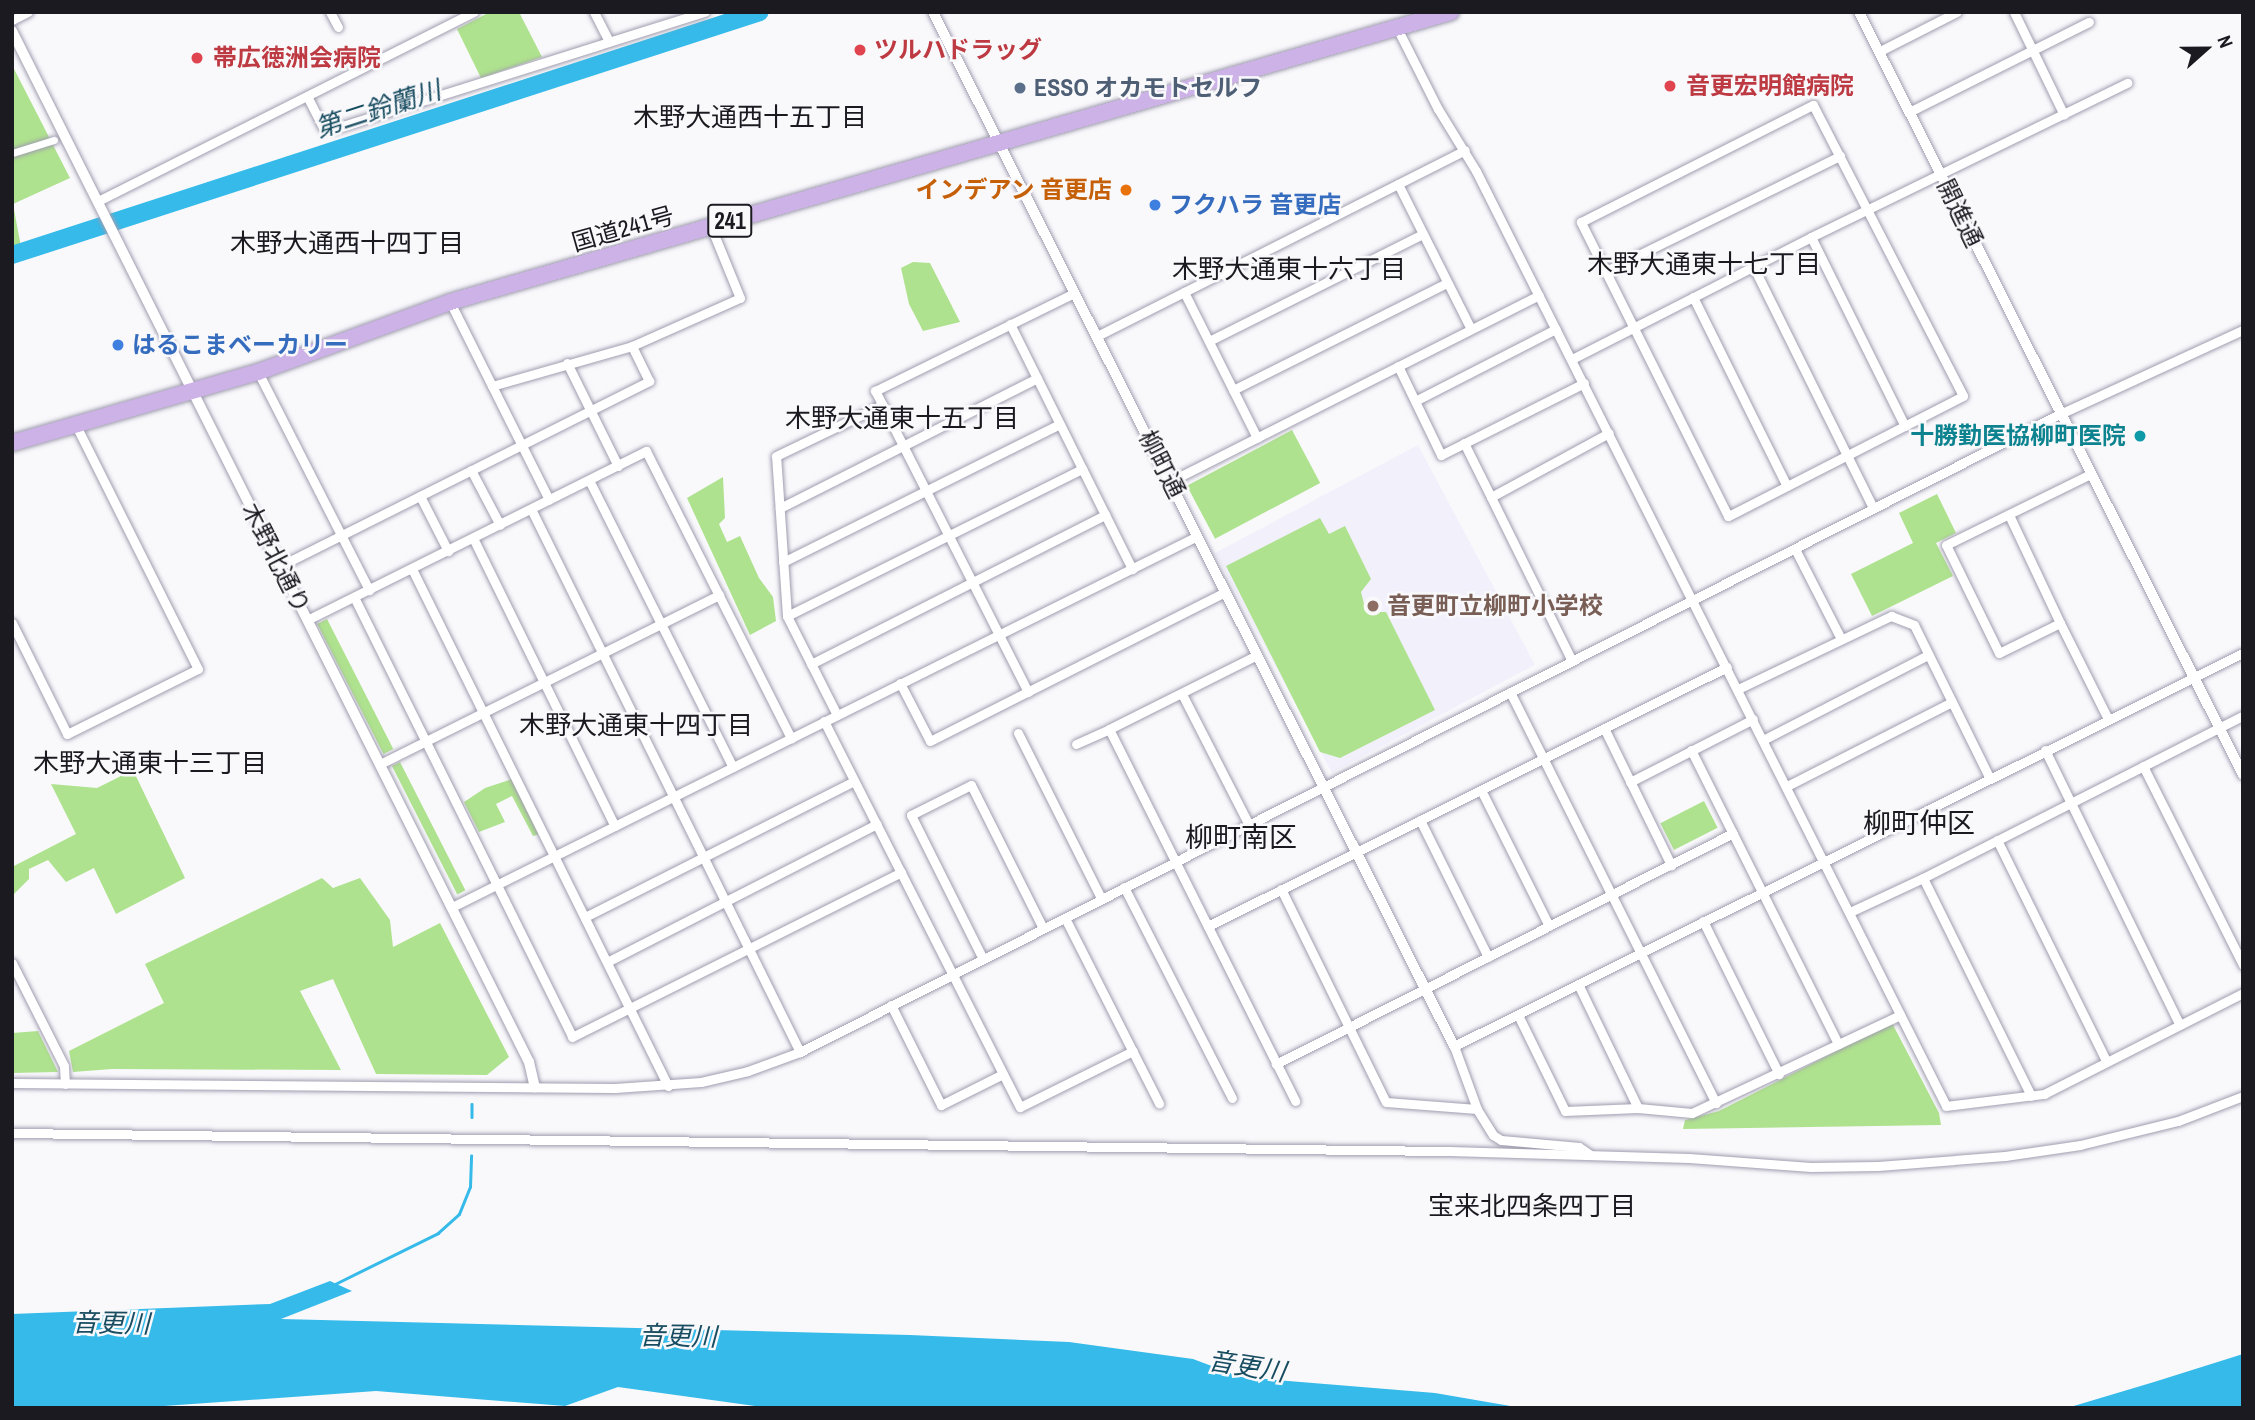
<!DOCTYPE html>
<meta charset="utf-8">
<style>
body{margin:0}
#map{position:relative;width:2255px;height:1420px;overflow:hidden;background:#f9f9fc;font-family:"Archivo Narrow","Noto Sans JP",sans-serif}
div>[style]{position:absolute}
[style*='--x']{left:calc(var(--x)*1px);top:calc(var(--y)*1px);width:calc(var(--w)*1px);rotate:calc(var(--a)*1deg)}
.built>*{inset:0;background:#f2f0fb;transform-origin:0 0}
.green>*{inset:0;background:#afe28e;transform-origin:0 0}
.water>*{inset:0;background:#35bae9}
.stream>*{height:2.5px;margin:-1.25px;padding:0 1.25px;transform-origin:1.25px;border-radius:1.25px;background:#35bae9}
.river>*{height:18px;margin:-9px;padding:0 9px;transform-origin:9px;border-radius:9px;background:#35bae9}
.roads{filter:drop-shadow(0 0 2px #a09daf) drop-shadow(0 0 2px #a09daf)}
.pedestrian>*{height:7px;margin:-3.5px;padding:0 3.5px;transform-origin:3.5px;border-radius:3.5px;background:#fff}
.minor>*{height:9px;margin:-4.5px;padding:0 4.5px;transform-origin:4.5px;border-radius:4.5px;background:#fff}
.tertiary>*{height:10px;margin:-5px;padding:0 5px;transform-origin:5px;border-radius:5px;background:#fff}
.trunk>*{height:16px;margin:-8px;padding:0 8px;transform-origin:8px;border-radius:8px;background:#ccb2e6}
.dots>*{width:19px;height:19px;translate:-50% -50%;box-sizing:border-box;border:4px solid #f9f9fc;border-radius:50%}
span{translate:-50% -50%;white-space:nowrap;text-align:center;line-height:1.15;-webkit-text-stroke:5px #f9f9fc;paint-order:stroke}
.shield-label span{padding:2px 5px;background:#f9f9fc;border:2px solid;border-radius:5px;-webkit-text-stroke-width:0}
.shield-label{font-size:23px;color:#1b1a20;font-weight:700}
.health-label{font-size:24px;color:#be3a42;font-weight:700}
.left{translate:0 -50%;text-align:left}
.service-label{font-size:24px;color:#4e5e75;font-weight:700}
.food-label{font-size:24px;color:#c56008;font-weight:700}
.right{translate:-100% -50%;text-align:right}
.shop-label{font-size:24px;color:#366cbe;font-weight:700}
.street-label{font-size:24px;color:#1b1a20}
.culture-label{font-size:24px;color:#0d838f;font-weight:700}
.education-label{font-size:24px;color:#785e54;font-weight:700}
.water-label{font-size:26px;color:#184c60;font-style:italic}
.neighbourhood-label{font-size:26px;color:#1b1a20}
.quarter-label{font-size:28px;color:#1b1a20}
.frame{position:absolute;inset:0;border:14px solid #1b1a20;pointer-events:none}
.north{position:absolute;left:2171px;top:14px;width:70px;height:70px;-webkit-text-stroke:5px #f9f9fc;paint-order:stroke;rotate:69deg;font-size:19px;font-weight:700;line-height:28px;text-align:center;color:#1b1a20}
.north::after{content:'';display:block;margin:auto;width:24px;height:32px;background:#1b1a20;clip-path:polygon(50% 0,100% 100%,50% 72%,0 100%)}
</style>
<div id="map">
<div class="built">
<div style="left:1418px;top:445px;width:249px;height:230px;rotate:62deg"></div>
</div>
<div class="green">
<div style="clip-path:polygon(490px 12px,519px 12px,542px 57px,481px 78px,457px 29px)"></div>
<div style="clip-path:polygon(12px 65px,70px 178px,13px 204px,21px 247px,12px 250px)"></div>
<div style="clip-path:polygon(913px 262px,930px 263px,960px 322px,923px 331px,909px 304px,901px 268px)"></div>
<div style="left:1292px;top:430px;width:60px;height:119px;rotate:62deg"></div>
<div style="clip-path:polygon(723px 477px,725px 518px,719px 524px,727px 542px,740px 536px,759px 578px,773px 597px,776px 621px,750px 635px,687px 498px)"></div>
<div style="clip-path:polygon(1937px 494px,1956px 533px,1936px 543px,1953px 576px,1872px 616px,1851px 574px,1913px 543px,1899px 513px)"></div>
<div style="clip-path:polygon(1320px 518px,1329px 534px,1345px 526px,1371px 579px,1361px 592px,1364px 604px,1374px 612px,1386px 612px,1435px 710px,1340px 758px,1320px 752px,1226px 566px)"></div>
<div style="left:327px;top:619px;width:146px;height:11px;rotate:63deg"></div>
<div style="left:400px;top:762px;width:144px;height:9px;rotate:63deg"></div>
<div style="clip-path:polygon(133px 770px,185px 878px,116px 914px,94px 868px,66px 882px,48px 860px,29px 869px,29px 879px,12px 896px,12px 867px,76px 834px,51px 784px,97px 788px)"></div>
<div style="clip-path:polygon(512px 779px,540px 834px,533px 836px,512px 796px,496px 804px,505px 822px,479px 832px,464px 802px,485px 788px)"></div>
<div style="left:1704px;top:801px;width:30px;height:49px;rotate:63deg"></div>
<div style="clip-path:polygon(322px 878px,333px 888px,360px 878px,390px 920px,393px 947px,440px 923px,509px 1057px,487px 1075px,376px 1074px,333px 979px,300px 991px,341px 1070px,112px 1069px,73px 1072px,69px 1051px,164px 1003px,145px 964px)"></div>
<div style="clip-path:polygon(1892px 1023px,1939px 1113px,1941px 1125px,1683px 1129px,1685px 1120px,1719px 1111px)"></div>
<div style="clip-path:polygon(38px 1031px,58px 1072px,12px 1073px,12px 1033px)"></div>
</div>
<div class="water">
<div style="clip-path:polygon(330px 1281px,352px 1291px,281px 1319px,910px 1335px,1069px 1342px,1193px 1359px,1241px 1377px,1435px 1393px,1522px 1408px,770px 1408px,618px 1387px,565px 1406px,376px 1391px,136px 1408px,12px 1408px,12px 1314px,270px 1304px)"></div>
<div style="clip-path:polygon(2243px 1354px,2243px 1408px,2067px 1408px,2154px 1382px)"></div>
</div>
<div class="stream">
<div style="--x:472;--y:1104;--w:13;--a:90"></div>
<div style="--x:335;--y:1284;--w:115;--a:-26.3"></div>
<div style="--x:438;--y:1233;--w:28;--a:-42"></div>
<div style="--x:459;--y:1214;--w:29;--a:-68"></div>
<div style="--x:470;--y:1187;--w:31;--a:-88"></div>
</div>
<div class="river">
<div style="--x:12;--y:255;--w:786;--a:-18"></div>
</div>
<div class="roads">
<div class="pedestrian">
<div style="--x:12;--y:153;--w:44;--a:-17.2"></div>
</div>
<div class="minor">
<div style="--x:330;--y:12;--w:17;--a:62"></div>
<div style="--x:594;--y:12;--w:33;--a:63"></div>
<div style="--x:2014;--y:12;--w:114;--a:64.1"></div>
<div style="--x:12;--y:20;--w:18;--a:-27"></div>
<div style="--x:1397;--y:28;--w:91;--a:63.2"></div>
<div style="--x:1438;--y:109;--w:73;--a:58.5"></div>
<div style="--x:1476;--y:171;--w:1046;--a:63.31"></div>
<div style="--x:1946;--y:1106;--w:99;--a:-7"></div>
<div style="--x:2044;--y:1094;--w:223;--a:-26.9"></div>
<div style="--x:1880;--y:51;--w:86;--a:-26.9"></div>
<div style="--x:307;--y:96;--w:35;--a:63"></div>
<div style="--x:323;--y:127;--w:10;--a:11"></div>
<div style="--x:333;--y:129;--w:390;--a:-17.5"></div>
<div style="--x:1813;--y:105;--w:327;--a:62.7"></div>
<div style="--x:1963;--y:396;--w:264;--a:152.9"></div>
<div style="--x:1728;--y:516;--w:329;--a:-116.6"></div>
<div style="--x:1581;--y:222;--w:260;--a:-26.8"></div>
<div style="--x:1911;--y:111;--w:199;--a:-26.6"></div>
<div style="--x:1398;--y:184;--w:162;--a:63.3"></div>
<div style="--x:98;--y:201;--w:421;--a:-26.7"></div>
<div style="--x:1811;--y:237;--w:211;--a:63.6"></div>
<div style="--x:1753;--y:266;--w:270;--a:63.6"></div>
<div style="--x:1606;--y:271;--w:261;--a:-26.2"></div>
<div style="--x:1184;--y:292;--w:163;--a:63.4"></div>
<div style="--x:1693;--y:297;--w:211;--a:63.6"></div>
<div style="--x:450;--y:302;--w:221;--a:63.4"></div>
<div style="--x:1010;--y:324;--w:274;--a:63.5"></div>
<div style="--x:1097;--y:336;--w:412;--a:-26.8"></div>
<div style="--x:1209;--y:341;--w:239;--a:-26.6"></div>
<div style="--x:1572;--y:359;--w:268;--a:-27"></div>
<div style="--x:1811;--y:237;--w:352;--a:-26"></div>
<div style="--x:567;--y:363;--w:115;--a:63.7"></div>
<div style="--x:1398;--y:366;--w:99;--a:64.2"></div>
<div style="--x:1441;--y:455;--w:160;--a:-26.7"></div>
<div style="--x:258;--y:372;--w:245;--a:63"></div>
<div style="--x:492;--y:386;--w:146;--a:-15.9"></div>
<div style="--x:632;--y:346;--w:118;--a:-24"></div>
<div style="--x:740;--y:298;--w:77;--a:-112.2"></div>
<div style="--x:1233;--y:390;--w:239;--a:-26.6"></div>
<div style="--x:1415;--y:401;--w:158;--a:-27.1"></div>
<div style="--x:1464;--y:443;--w:60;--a:63.4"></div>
<div style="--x:471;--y:470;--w:62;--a:62.2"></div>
<div style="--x:589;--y:480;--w:321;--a:63.4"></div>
<div style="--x:1171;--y:481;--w:412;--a:-26.8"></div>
<div style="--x:420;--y:496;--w:62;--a:63"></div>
<div style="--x:780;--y:508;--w:288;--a:-26.8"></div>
<div style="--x:531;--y:509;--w:606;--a:63.65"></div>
<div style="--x:2009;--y:515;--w:119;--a:64.7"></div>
<div style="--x:2060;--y:623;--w:68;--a:153.8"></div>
<div style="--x:1999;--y:653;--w:120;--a:-116.1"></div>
<div style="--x:1946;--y:545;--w:161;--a:-26.2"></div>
<div style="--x:473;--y:538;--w:321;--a:63.8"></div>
<div style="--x:1795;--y:549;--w:101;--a:62.9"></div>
<div style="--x:783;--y:562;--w:309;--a:-26.5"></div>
<div style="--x:280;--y:566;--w:413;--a:-26.6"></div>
<div style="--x:649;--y:381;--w:39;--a:-116"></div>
<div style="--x:412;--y:569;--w:577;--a:63.66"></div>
<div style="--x:354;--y:597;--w:491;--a:63.6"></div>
<div style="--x:572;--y:1037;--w:368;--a:-26.6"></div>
<div style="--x:787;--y:616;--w:330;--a:-26.5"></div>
<div style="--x:307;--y:620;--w:379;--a:-26.5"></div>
<div style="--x:646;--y:451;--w:322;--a:63.2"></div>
<div style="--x:12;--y:623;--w:124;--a:63.6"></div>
<div style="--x:67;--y:734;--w:146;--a:-26.4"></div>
<div style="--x:198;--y:669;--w:273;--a:-116.6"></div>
<div style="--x:2060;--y:623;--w:107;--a:63.4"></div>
<div style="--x:1257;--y:655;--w:165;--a:153.4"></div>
<div style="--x:1109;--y:729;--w:416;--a:63.4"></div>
<div style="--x:1572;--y:661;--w:183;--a:-116.3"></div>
<div style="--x:1491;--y:497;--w:134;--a:-28.5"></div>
<div style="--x:811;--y:664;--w:330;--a:-26.9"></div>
<div style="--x:900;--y:683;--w:65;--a:62.7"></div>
<div style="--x:930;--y:741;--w:330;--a:-26.8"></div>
<div style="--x:1738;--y:689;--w:170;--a:-25.5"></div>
<div style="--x:1891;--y:616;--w:25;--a:21"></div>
<div style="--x:1914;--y:625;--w:169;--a:63.7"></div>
<div style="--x:1028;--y:692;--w:338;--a:-116.9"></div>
<div style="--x:875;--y:391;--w:222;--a:-26.2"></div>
<div style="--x:1510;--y:692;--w:460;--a:63.4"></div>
<div style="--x:1182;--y:694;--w:145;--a:62.9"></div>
<div style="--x:837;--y:715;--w:111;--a:-116.8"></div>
<div style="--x:787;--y:616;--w:160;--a:-93.9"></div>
<div style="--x:776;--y:456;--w:118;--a:-25.7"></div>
<div style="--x:824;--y:721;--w:433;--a:63.1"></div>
<div style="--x:1020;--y:1107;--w:126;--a:-26.4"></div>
<div style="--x:1604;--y:728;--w:153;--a:63.9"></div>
<div style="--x:1018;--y:733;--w:185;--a:63.3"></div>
<div style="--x:1763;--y:740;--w:186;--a:-27.3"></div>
<div style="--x:1076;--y:744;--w:36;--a:-24"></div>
<div style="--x:1691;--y:750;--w:329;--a:63.4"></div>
<div style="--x:2045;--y:750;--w:306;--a:63.9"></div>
<div style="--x:380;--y:764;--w:379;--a:-26.5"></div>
<div style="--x:2143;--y:766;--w:223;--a:63.3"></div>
<div style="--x:1630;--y:782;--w:138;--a:-27.1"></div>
<div style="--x:1787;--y:786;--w:185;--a:-27"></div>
<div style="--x:1481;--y:790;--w:152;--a:63.4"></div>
<div style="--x:1420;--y:820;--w:153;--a:63.6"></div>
<div style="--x:1997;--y:840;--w:246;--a:63.7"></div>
<div style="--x:1923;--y:878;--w:243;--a:63.6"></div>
<div style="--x:1124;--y:887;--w:237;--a:62.9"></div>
<div style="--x:1281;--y:889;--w:237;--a:63.8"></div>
<div style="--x:1386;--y:1102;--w:91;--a:4.4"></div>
<div style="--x:452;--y:907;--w:832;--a:-26.47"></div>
<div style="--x:1850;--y:912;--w:81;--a:-25"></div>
<div style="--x:1923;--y:878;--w:359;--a:-26.9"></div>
<div style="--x:585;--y:917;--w:301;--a:-26.8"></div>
<div style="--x:1065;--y:918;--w:208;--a:63.1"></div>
<div style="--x:1703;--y:921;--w:171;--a:63.6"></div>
<div style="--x:1208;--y:926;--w:580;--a:-26.52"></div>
<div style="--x:983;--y:959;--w:161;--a:-116.6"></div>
<div style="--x:911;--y:815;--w:67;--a:-26.6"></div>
<div style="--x:971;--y:785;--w:160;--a:63.3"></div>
<div style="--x:607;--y:962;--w:303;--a:-27.1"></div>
<div style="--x:12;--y:963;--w:115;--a:63.2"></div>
<div style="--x:64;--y:1066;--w:18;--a:87"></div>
<div style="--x:1578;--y:984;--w:138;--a:64.2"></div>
<div style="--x:891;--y:1005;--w:112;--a:63.4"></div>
<div style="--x:941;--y:1105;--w:69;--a:-26.6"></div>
<div style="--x:1518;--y:1015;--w:107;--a:63.9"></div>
<div style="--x:1565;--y:1111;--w:73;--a:-2.4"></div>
<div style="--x:1638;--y:1108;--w:54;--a:5.3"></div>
<div style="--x:1692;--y:1113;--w:230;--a:-25.2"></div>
<div style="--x:1276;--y:1064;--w:512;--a:-26.82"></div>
<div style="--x:12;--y:1083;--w:603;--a:0.48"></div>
<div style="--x:615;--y:1088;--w:86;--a:-4"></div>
<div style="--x:701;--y:1082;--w:48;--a:-13.2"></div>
<div style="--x:748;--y:1071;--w:55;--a:-20.1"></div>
<div style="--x:800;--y:1052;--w:1412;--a:-26.86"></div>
<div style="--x:2060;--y:414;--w:201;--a:-24.7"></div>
<div style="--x:12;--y:1133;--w:1437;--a:0.72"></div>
<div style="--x:1449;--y:1151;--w:240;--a:1.7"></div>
<div style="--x:1689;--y:1158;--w:122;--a:4.2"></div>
<div style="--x:1811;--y:1167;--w:67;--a:-0.9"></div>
<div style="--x:1878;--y:1166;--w:127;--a:-4.5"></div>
<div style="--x:2005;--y:1156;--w:76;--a:-8.3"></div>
<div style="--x:2080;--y:1145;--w:101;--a:-13.8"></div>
<div style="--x:2178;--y:1121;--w:70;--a:-21"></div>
<div style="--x:1589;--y:1154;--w:12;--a:-145"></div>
<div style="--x:1579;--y:1147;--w:78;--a:-174.9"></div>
<div style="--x:1501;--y:1140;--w:9;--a:-148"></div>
<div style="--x:1493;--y:1135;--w:31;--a:-122"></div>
<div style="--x:1477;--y:1109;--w:67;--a:-110.1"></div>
<div style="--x:1454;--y:1046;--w:881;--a:-26.48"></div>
</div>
<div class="tertiary">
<div style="--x:933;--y:12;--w:1158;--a:63.26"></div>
<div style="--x:1859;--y:12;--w:854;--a:63.28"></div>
<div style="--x:12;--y:31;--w:1153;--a:63.37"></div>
<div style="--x:529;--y:1062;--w:26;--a:77"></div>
</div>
<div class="trunk">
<div style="--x:12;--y:443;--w:256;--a:-16.1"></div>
<div style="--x:258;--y:372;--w:204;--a:-20"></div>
<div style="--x:450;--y:302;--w:1042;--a:-16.16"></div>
</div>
</div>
<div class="dots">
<div style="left:860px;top:50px;background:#e0444e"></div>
<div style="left:197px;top:58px;background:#e0444e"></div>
<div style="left:1670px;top:86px;background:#e0444e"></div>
<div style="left:1020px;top:88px;background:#5c6f8a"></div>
<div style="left:1126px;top:190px;background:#e8710a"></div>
<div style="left:1155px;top:205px;background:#3f7fe0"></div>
<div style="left:118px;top:345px;background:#3f7fe0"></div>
<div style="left:2140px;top:436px;background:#0f9aa8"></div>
<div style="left:1373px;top:606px;background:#8d6e63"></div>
</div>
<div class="shield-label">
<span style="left:730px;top:221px">241</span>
</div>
<div class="health-label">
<span class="left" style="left:874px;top:50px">ツルハドラッグ</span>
<span class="left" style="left:213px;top:58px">帯広徳洲会病院</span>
<span class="left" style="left:1686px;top:86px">音更宏明館病院</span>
</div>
<div class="service-label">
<span class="left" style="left:1034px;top:88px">ESSO オカモトセルフ</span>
</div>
<div class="food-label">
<span class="right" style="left:1112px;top:190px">インデアン 音更店</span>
</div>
<div class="shop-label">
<span class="left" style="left:1169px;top:205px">フクハラ 音更店</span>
<span class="left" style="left:132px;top:345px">はるこまベーカリー</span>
</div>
<div class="street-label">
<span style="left:1960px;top:213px;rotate:64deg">開進通</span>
<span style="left:623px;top:229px;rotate:-16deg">国道241号</span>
<span style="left:1162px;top:464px;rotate:63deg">柳町通</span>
<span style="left:276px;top:558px;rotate:63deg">木野北通り</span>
</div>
<div class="culture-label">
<span class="right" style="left:2126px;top:436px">十勝勤医協柳町医院</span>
</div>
<div class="education-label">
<span class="left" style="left:1387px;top:606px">音更町立柳町小学校</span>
</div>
<div class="water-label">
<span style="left:378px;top:109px;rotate:-18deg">第二鈴蘭川</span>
<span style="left:111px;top:1323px;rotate:1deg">音更川</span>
<span style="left:678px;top:1336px;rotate:1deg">音更川</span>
<span style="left:1247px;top:1366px;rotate:9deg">音更川</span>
</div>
<div class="neighbourhood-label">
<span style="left:750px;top:117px">木野大通西十五丁目</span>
<span style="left:347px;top:243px">木野大通西十四丁目</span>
<span style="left:1704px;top:264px">木野大通東十七丁目</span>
<span style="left:1289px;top:269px">木野大通東十六丁目</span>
<span style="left:902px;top:418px">木野大通東十五丁目</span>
<span style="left:636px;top:725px">木野大通東十四丁目</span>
<span style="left:150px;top:763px">木野大通東十三丁目</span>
<span style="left:1532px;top:1206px">宝来北四条四丁目</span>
</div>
<div class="quarter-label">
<span style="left:1919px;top:823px">柳町仲区</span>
<span style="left:1241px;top:837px">柳町南区</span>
</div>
<div class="frame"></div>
<div class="north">N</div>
</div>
